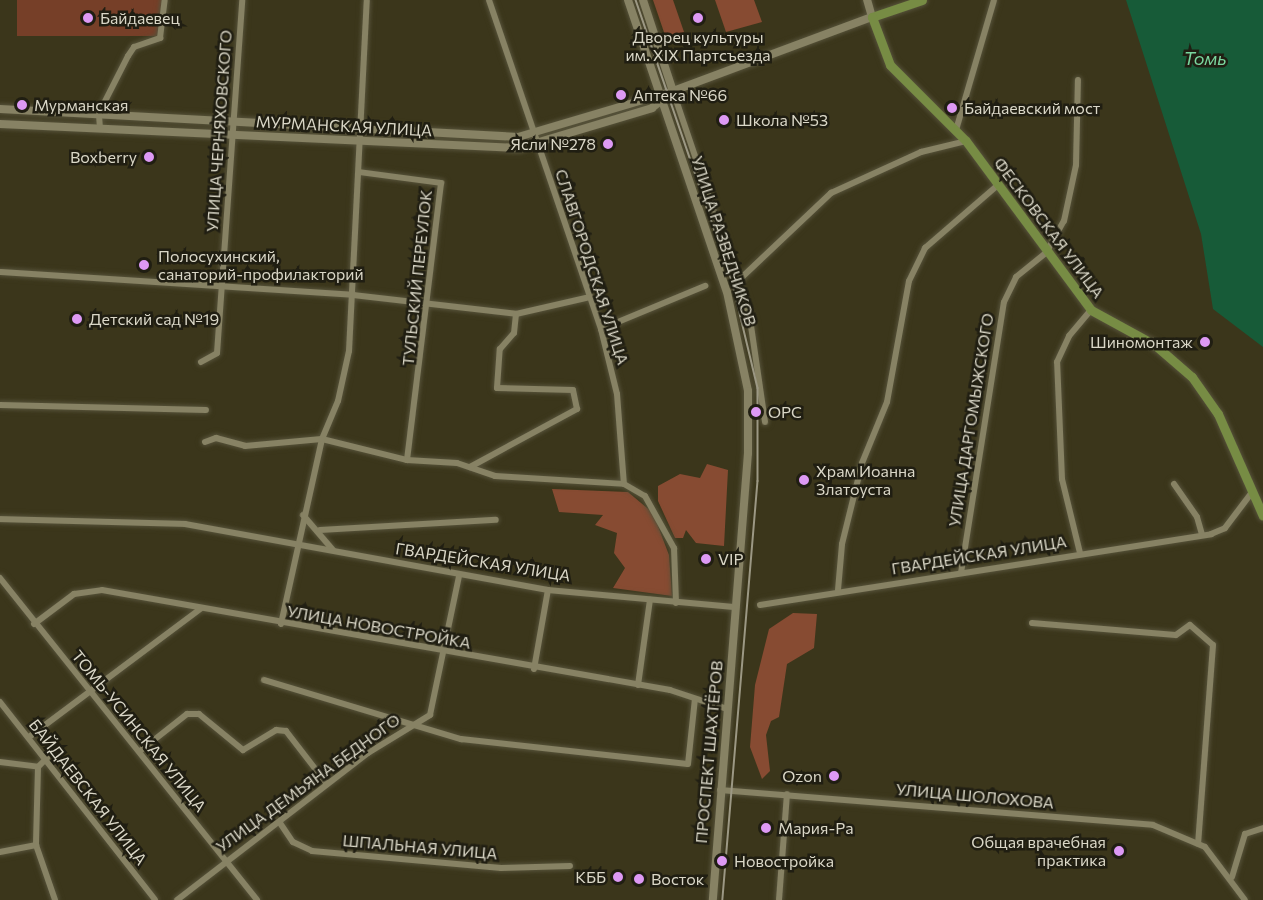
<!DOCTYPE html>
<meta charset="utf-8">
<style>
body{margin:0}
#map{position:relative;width:1263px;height:900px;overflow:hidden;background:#3b361b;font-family:Commissioner,sans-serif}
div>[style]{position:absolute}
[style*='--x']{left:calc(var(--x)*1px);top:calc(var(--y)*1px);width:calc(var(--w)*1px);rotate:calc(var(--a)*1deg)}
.green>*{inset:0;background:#763f28;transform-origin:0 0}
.forest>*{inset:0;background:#874b32}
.water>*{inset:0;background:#175b38}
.roads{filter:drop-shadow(0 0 2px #56523a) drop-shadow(0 0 2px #56523a)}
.street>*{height:6px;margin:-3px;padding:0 3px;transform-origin:3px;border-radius:3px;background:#878264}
.secondary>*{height:8px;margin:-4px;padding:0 4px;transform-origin:4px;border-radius:4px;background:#878264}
.primary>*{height:9px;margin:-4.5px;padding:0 4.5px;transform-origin:4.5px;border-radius:4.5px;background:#778c44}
.tram>*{height:1.5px;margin:-0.75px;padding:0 0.75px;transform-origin:0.75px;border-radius:0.75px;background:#9c9884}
.dots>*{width:16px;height:16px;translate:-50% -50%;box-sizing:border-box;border:3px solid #201e12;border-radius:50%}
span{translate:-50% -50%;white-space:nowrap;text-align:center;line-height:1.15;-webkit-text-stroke:5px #201e12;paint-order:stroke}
.poi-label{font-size:16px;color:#dad7c7}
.left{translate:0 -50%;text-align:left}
.right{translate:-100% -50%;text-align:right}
.street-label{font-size:16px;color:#dad7c7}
.water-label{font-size:18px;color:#7ad69e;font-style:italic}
</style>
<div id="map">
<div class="green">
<div style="left:17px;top:0;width:145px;height:36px"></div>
</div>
<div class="forest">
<div style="clip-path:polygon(653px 0,673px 0,684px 32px,666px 38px)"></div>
<div style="clip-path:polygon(715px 0,754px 0,762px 22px,726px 32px)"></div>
<div style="clip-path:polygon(707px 464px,728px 470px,724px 546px,696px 543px,686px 530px,683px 538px,675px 538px,658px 501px,658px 486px,680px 474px,700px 478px)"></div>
<div style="clip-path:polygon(552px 489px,628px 492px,653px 513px,669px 555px,672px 596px,613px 588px,625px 568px,614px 553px,617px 533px,595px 525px,603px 515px,559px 512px)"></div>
<div style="clip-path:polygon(793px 613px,817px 614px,814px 648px,787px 664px,779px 717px,771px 721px,766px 735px,770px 771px,762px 779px,750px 747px,755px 685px,769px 629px)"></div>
</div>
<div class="water">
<div style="clip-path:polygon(1126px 0,1263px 0,1263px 347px,1213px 309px,1201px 234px)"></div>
</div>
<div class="roads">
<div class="street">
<div style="--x:489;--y:0;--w:348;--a:71.2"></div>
<div style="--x:601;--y:329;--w:67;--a:76.2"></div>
<div style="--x:617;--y:394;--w:90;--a:85.6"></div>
<div style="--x:673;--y:91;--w:241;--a:71.3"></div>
<div style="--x:750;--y:319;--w:104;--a:81.7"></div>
<div style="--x:100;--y:129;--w:16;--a:-94"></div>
<div style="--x:99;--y:113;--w:64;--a:-63"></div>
<div style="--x:128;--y:56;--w:11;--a:-56"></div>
<div style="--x:134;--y:47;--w:28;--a:-19"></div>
<div style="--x:160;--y:38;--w:38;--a:-83"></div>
<div style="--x:956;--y:130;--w:135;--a:-73.7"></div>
<div style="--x:359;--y:172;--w:83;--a:7.6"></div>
<div style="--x:441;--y:183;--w:279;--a:97"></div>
<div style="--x:0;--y:272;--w:354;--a:3.7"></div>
<div style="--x:353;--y:295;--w:164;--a:6.6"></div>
<div style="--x:516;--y:314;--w:76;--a:-12.9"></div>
<div style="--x:739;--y:280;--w:127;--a:-43.4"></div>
<div style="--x:831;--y:193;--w:99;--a:-24.5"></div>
<div style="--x:921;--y:152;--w:46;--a:-13.7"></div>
<div style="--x:601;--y:329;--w:113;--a:-22.5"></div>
<div style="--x:201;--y:362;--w:18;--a:-29"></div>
<div style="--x:217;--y:353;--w:354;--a:-85.9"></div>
<div style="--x:0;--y:405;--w:206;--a:1.4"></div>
<div style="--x:205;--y:442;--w:12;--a:-20"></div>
<div style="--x:216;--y:438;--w:30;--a:15"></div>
<div style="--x:245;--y:446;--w:77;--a:-5.2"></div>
<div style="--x:322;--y:439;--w:88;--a:13.9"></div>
<div style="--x:407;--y:460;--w:50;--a:3.4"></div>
<div style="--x:457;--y:463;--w:40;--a:18.9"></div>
<div style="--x:495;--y:476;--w:129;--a:3.5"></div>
<div style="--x:624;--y:484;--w:24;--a:30"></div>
<div style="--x:645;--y:496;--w:60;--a:60.9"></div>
<div style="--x:674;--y:548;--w:55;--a:87.9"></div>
<div style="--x:470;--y:467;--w:122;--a:-28.5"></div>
<div style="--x:577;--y:409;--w:19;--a:-102"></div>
<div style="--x:573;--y:390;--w:76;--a:-178.5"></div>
<div style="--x:497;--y:388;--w:39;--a:-86"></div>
<div style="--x:500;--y:349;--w:21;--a:-49"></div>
<div style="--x:514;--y:333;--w:19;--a:-84"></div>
<div style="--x:1174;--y:484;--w:40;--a:55.1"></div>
<div style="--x:1197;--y:517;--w:18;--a:74"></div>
<div style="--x:303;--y:515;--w:46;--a:49.4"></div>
<div style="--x:0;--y:519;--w:185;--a:1.5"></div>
<div style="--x:185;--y:524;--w:369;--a:10.3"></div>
<div style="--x:548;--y:590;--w:189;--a:5.2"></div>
<div style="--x:320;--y:530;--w:176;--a:-3.3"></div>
<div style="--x:1080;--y:553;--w:76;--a:-103.7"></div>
<div style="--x:1062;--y:479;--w:117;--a:-92.4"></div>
<div style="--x:1057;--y:362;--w:29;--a:-65"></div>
<div style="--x:1069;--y:336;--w:34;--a:-50"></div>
<div style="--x:961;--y:573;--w:274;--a:-81"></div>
<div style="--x:1004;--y:302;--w:28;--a:-64"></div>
<div style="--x:1016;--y:277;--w:38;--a:-39"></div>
<div style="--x:1046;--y:253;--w:37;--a:-61"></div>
<div style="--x:1064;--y:221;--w:57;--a:-77.9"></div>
<div style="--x:1076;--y:165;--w:85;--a:-88.7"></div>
<div style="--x:0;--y:578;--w:412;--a:51.4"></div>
<div style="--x:838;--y:590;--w:46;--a:-85"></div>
<div style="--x:842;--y:544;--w:83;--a:-76.1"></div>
<div style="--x:862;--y:463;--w:66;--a:-67.7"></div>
<div style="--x:887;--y:402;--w:123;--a:-79.7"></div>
<div style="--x:909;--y:281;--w:37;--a:-64"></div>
<div style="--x:925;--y:248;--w:96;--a:-40.8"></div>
<div style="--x:760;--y:605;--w:457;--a:-8.9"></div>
<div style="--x:1211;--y:534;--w:15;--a:-23"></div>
<div style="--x:1225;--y:528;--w:46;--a:-52.9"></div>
<div style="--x:1032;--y:623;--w:144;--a:4.8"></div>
<div style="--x:1176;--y:635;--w:17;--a:-36"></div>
<div style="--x:1190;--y:625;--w:30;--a:41"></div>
<div style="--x:1213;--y:645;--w:199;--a:94.3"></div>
<div style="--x:34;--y:624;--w:50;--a:-36.9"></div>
<div style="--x:74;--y:594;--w:28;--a:-8"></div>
<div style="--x:102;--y:590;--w:577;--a:9.98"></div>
<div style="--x:670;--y:690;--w:60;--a:18.4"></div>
<div style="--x:281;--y:624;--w:189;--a:-77.5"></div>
<div style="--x:322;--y:439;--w:41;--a:-67.2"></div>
<div style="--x:338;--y:401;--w:51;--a:-77.6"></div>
<div style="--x:349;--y:351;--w:351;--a:-87.1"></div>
<div style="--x:534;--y:669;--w:80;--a:-80"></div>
<div style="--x:264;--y:680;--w:206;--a:16.7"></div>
<div style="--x:461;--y:739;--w:228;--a:6.3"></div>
<div style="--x:688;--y:764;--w:65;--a:-83.9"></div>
<div style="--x:638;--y:685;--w:86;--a:-82"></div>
<div style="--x:0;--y:702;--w:251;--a:51.9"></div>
<div style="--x:29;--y:737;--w:214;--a:-36.8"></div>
<div style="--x:140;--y:751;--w:60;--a:-38.2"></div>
<div style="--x:187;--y:714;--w:12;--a:0"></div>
<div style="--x:199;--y:714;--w:57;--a:39.3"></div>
<div style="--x:243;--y:750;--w:39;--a:-31"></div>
<div style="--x:276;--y:730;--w:10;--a:6"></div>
<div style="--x:286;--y:731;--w:67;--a:52.3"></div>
<div style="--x:47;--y:758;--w:13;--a:135"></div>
<div style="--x:38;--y:767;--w:78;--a:91.5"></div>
<div style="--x:36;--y:845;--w:58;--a:70.9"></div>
<div style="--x:0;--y:762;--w:38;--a:7"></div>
<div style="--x:720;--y:790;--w:434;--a:4.6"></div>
<div style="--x:1153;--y:825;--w:56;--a:22.9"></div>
<div style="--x:1205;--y:847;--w:66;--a:53"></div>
<div style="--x:280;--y:823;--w:23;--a:56"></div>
<div style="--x:293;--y:842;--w:21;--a:25"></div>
<div style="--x:312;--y:851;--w:190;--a:5.1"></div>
<div style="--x:501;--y:868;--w:69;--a:-1.7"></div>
<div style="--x:0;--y:852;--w:37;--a:-11"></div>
<div style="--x:1232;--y:877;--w:45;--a:-73.2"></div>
<div style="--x:1245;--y:834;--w:19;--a:-18"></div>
<div style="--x:177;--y:900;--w:241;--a:-37.6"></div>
<div style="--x:368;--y:753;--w:73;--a:-31.5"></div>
<div style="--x:430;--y:715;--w:142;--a:-78.2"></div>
<div style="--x:779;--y:900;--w:106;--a:-85.7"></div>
</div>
<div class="secondary">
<div style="--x:628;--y:0;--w:308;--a:71.3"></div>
<div style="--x:727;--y:292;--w:101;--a:78"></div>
<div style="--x:748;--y:391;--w:62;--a:90"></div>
<div style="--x:748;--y:453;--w:448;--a:94.5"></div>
<div style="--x:643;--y:0;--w:96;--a:71.8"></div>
<div style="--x:0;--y:109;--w:519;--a:3.09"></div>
<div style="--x:518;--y:137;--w:162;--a:-16.5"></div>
<div style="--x:673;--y:91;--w:212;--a:-20.4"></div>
<div style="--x:872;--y:17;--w:18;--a:-106"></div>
<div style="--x:0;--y:124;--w:520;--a:2.65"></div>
<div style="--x:519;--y:148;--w:139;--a:-16.7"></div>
<div style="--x:652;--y:108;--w:27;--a:-39"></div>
</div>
<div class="primary">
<div style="--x:922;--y:0;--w:53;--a:161.2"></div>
<div style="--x:872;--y:17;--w:51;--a:69.4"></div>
<div style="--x:890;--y:65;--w:107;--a:45"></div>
<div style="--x:966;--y:141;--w:210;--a:53.5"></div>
<div style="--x:1091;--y:310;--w:73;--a:28.7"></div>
<div style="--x:1155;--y:345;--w:49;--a:40.9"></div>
<div style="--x:1192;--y:377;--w:45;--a:54.9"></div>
<div style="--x:1218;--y:414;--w:111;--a:66.2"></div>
</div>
</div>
<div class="tram">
<div style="--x:636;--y:0;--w:296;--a:71.1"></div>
<div style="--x:732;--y:280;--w:111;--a:76.5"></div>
<div style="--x:758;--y:388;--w:93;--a:90"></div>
<div style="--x:758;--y:481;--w:420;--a:94.8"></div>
</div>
<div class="dots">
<div style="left:88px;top:18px;background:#dd99f4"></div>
<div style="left:698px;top:18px;background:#dd99f4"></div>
<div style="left:621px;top:95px;background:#dd99f4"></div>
<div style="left:22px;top:105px;background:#dd99f4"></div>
<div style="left:952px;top:108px;background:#dd99f4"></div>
<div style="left:724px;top:120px;background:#dd99f4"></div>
<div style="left:608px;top:144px;background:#dd99f4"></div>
<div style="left:149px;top:157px;background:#dd99f4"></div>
<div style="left:144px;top:265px;background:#dd99f4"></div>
<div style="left:77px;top:319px;background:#dd99f4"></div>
<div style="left:1205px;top:342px;background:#dd99f4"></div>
<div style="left:756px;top:412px;background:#dd99f4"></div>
<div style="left:804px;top:480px;background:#dd99f4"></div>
<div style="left:706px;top:559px;background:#dd99f4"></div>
<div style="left:834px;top:776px;background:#dd99f4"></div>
<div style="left:766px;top:828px;background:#dd99f4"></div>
<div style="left:1119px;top:851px;background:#dd99f4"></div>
<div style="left:722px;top:861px;background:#dd99f4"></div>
<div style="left:618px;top:877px;background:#dd99f4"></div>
<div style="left:639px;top:879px;background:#dd99f4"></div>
</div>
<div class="poi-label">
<span class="left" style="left:100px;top:18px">Байдаевец</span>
<span style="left:698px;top:46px">Дворец культуры<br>им. XIX Партсъезда</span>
<span class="left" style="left:633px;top:95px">Аптека №66</span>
<span class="left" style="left:34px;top:105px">Мурманская</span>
<span class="left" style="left:964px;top:108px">Байдаевский мост</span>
<span class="left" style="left:736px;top:120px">Школа №53</span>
<span class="right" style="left:596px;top:144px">Ясли №278</span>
<span class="right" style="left:137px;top:157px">Boxberry</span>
<span class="left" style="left:158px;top:265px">Полосухинский,<br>санаторий-профилакторий</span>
<span class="left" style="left:89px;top:319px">Детский сад №19</span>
<span class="right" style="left:1193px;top:342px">Шиномонтаж</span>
<span class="left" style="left:768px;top:412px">ОРС</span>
<span class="left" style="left:816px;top:480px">Храм Иоанна<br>Златоуста</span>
<span class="left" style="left:718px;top:559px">VIP</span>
<span class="right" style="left:822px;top:776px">Ozon</span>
<span class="left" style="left:778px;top:828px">Мария-Ра</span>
<span class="right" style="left:1106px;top:851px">Общая врачебная<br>практика</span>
<span class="left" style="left:734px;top:861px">Новостройка</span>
<span class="right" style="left:606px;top:877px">КББ</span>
<span class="left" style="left:651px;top:879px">Восток</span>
</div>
<div class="street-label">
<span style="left:344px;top:126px;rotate:3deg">МУРМАНСКАЯ УЛИЦА</span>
<span style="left:219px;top:131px;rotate:-86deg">УЛИЦА ЧЕРНЯХОВСКОГО</span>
<span style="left:1049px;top:228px;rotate:53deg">ФЕСКОВСКАЯ УЛИЦА</span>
<span style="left:724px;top:241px;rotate:72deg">УЛИЦА РАЗВЕДЧИКОВ</span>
<span style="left:592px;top:267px;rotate:72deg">СЛАВГОРОДСКАЯ УЛИЦА</span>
<span style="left:417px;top:278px;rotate:-84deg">ТУЛЬСКИЙ ПЕРЕУЛОК</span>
<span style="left:971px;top:420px;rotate:-81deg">УЛИЦА ДАРГОМЫЖСКОГО</span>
<span style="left:979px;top:555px;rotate:-9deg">ГВАРДЕЙСКАЯ УЛИЦА</span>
<span style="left:483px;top:562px;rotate:9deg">ГВАРДЕЙСКАЯ УЛИЦА</span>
<span style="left:379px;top:627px;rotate:10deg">УЛИЦА НОВОСТРОЙКА</span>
<span style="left:139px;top:731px;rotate:51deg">ТОМЬ-УСИНСКАЯ УЛИЦА</span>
<span style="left:709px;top:752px;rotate:-85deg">ПРОСПЕКТ ШАХТЁРОВ</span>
<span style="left:308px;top:783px;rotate:-36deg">УЛИЦА ДЕМЬЯНА БЕДНОГО</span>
<span style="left:88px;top:792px;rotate:52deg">БАЙДАЕВСКАЯ УЛИЦА</span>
<span style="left:975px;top:796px;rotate:5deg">УЛИЦА ШОЛОХОВА</span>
<span style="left:420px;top:847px;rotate:5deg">ШПАЛЬНАЯ УЛИЦА</span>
</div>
<div class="water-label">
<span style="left:1205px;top:58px">Томь</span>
</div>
</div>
